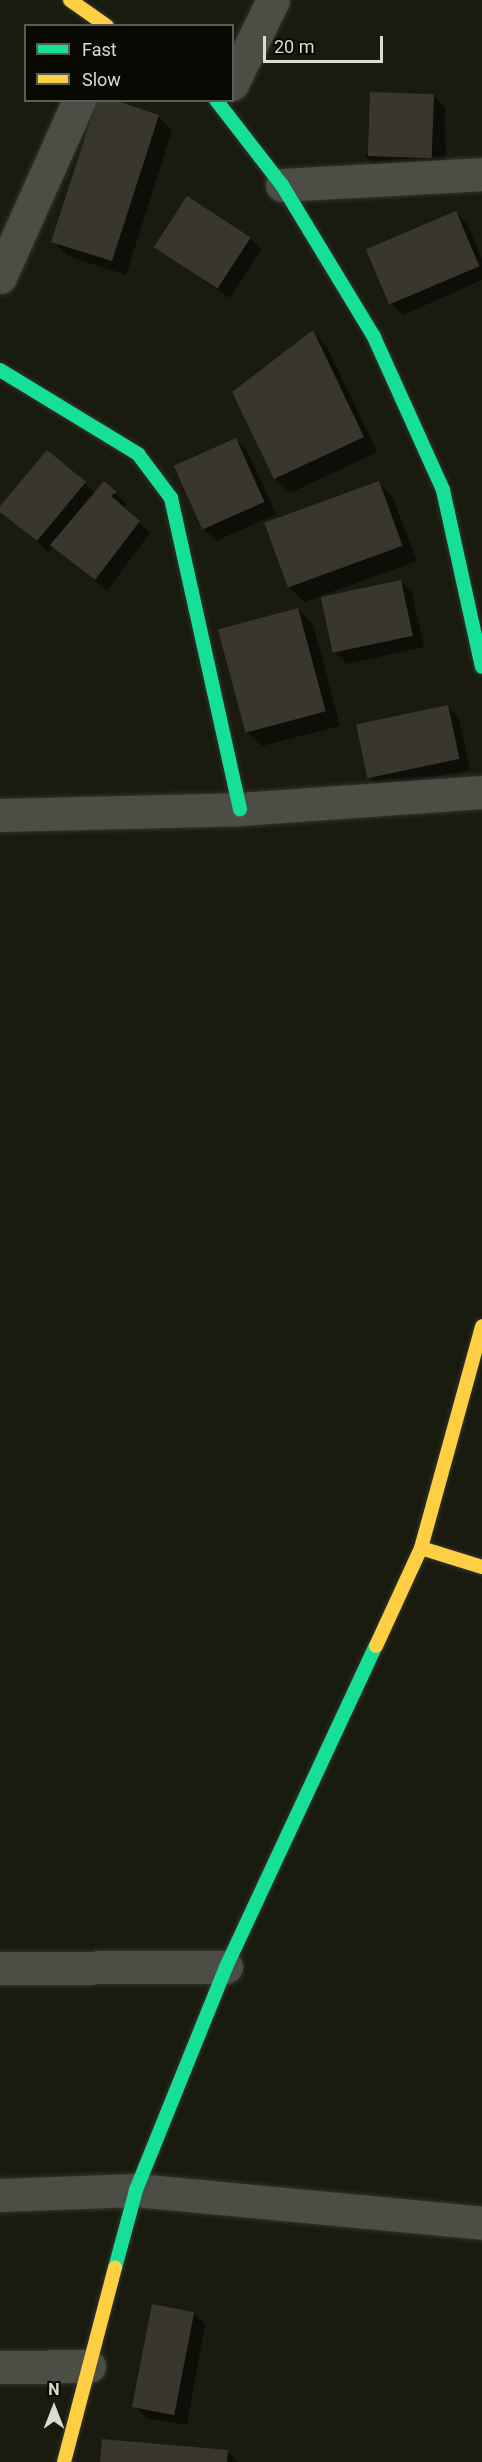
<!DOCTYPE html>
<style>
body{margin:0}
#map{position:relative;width:482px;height:2462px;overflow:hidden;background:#191b0e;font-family:Roboto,sans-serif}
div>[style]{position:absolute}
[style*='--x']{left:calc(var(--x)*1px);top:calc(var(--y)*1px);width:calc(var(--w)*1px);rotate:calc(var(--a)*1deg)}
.shadow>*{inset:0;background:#0007}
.building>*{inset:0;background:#38362d;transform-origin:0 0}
.roads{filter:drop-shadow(0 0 2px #33342c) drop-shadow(0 0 2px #33342c)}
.street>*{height:33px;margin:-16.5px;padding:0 16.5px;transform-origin:16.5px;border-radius:16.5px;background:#4c4d44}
.fast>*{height:14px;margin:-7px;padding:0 7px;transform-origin:7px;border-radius:7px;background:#16e098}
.slow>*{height:14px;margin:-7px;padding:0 7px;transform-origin:7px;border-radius:7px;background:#ffcf43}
span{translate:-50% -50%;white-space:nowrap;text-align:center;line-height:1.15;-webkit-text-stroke:4.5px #070902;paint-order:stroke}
.legend{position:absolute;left:24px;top:24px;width:210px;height:78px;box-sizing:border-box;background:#070902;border:2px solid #5b5d54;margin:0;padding:8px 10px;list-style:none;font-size:18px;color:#d9dcce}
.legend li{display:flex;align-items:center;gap:12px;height:30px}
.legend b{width:30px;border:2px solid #5b5d54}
.north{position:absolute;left:24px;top:2378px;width:60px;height:60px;-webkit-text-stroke:4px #070902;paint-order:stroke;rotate:0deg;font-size:16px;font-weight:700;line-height:24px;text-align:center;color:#d9dcce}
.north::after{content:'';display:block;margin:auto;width:21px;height:27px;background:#d9dcce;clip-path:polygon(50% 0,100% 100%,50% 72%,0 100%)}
.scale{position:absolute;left:263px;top:36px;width:120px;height:27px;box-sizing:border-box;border:3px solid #d9dcce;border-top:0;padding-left:8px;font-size:18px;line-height:21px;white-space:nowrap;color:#d9dcce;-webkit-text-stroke:4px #070902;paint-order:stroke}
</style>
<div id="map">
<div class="shadow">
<div style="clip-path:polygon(434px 96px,445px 107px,446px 168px,376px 167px,365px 155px)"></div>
<div style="clip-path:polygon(158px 116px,172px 131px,126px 275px,68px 256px,53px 241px)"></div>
<div style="clip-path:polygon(456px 213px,467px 224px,482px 259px,482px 280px,403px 315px,391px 304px)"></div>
<div style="clip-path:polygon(250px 238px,261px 250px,230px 298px,156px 247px)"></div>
<div style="clip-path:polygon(313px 332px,327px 347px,377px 452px,290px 493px,275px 478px,234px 392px)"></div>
<div style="clip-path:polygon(236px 440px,247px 451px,276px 514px,216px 541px,204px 529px)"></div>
<div style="clip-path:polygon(85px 483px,95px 493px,104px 483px,127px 505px,122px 508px,150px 533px,107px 591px,53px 546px,49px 552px,0 510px)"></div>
<div style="clip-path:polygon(379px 483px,393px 498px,417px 561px,304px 602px,290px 588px,266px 524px)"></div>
<div style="clip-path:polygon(401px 582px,412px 593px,424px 647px,347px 664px,335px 653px)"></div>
<div style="clip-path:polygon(298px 609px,313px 624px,340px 726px,262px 746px,247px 732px)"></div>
<div style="clip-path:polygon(448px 706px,459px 718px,470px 770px,380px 788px,368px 777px)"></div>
<div style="clip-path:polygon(193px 2313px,205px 2324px,187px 2425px,146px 2418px,135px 2406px)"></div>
<div style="clip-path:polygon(228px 2452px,238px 2462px,101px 2462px)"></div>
</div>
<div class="building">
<div style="left:370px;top:92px;width:64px;height:64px;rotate:2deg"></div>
<div style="clip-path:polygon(97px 100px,114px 100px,159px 115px,112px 261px,51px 242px)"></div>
<div style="left:187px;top:196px;width:76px;height:61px;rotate:33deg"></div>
<div style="left:456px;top:211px;width:60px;height:98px;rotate:67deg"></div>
<div style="clip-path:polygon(313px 330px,364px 437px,274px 479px,232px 392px)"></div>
<div style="left:236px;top:438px;width:70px;height:68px;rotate:66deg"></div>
<div style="clip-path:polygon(47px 450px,86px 482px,37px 541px,0 512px,0 506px)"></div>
<div style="clip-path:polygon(104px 481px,117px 492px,111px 496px,140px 521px,95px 580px,50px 545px)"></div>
<div style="left:379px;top:481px;width:69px;height:122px;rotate:70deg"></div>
<div style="left:401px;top:580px;width:57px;height:82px;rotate:78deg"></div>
<div style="left:298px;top:608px;width:107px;height:83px;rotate:75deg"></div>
<div style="left:448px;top:705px;width:55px;height:94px;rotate:78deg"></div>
<div style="left:152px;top:2304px;width:43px;height:105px;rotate:11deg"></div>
<div style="clip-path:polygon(102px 2439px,228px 2450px,227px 2462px,100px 2462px)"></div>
</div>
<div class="roads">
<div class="street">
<div style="--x:232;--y:84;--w:93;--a:-64"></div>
<div style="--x:282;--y:185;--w:200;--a:-3.1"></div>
<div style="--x:0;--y:277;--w:194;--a:-65.9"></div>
<div style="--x:0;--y:815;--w:240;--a:-1.4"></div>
<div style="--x:240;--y:809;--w:243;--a:-4"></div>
<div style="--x:0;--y:1968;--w:226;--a:-0.3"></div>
<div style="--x:0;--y:2195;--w:136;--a:-2.1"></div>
<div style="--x:136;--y:2190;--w:348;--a:5.4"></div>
<div style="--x:0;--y:2367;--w:89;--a:-0.6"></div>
</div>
<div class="fast">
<div style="--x:216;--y:100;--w:108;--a:52.2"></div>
<div style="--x:282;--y:185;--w:178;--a:58.8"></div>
<div style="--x:374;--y:337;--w:168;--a:65.7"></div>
<div style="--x:443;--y:490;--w:181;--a:77.6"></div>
<div style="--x:0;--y:370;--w:162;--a:31.3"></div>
<div style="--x:138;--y:454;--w:55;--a:53.1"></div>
<div style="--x:171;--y:498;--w:319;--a:77.5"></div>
<div style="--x:115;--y:2268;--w:81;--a:-74.9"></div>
<div style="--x:136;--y:2190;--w:240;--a:-68"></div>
<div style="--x:226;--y:1967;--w:354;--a:-65"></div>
</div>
<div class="slow">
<div style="--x:70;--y:0;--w:45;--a:35.1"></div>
<div style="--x:421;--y:1548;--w:64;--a:17.3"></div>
<div style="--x:376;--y:1646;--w:108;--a:-65.3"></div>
<div style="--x:421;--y:1548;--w:230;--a:-74.6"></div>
<div style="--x:64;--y:2462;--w:201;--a:-75.3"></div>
</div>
</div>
<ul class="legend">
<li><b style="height:8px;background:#16e098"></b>Fast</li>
<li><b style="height:8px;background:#ffcf43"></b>Slow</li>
</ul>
<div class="north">N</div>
<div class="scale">20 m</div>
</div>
